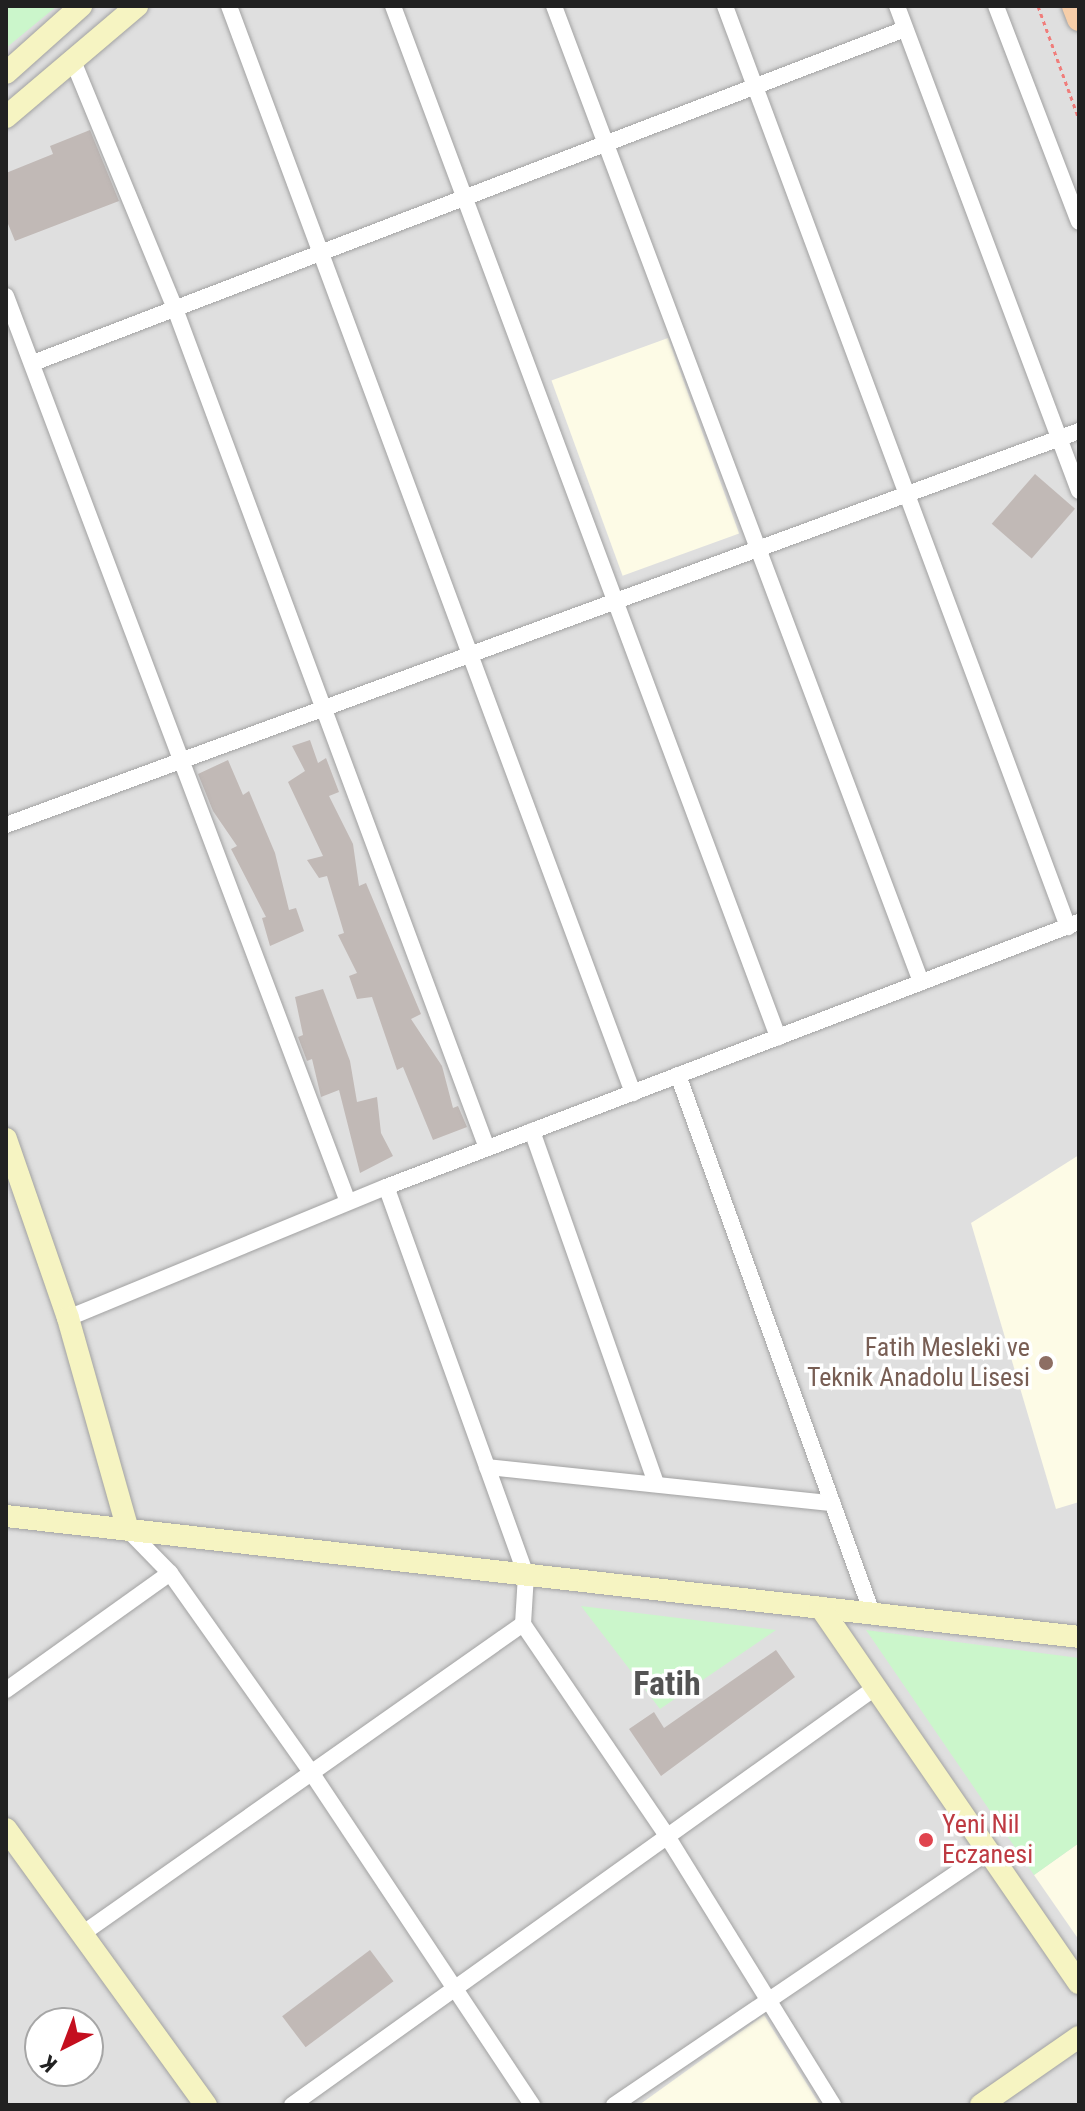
<!DOCTYPE html>
<style>
body{margin:0}
#map{position:relative;width:1085px;height:2111px;overflow:hidden;background:#f1eee9;font-family:"Roboto Condensed",sans-serif}
div>[style]{position:absolute}
[style*='--x']{left:calc(var(--x)*1px);top:calc(var(--y)*1px);width:calc(var(--w)*1px);rotate:calc(var(--a)*1deg)}
.residential>*{inset:0;background:#dfdfdf}
.education>*{inset:0;background:#fdfbe6;transform-origin:0 0}
.park>*{inset:0;background:#cbf6cb}
.building>*{inset:0;background:#c1b9b6;transform-origin:0 0}
.path>*{height:3px;margin-top:-1.5px;transform-origin:0;background:repeating-linear-gradient(90deg,#f07d7b 0 4px,transparent 0 8px)}
.roads{filter:drop-shadow(0 0 2px #a2a2a2) drop-shadow(0 0 2px #a2a2a2)}
.street>*{height:16px;margin:-8px;padding:0 8px;transform-origin:8px;border-radius:8px;background:#fff}
.secondary>*{height:22px;margin:-11px;padding:0 11px;transform-origin:11px;border-radius:11px;background:#f6f4c2}
.primary>*{height:24px;margin:-12px;padding:0 12px;transform-origin:12px;border-radius:12px;background:#f6cea9}
.dots>*{width:22px;height:22px;translate:-50% -50%;box-sizing:border-box;border:4px solid #fff;border-radius:50%}
span{translate:-50% -50%;white-space:nowrap;text-align:center;line-height:1.15;-webkit-text-stroke:7px #fff;paint-order:stroke}
.education-label{font-size:26px;color:#785e54}
.right{translate:-100% -50%;text-align:right}
.health-label{font-size:26px;color:#be3a42}
.left{translate:0 -50%;text-align:left}
.district-label{font-size:34px;color:#545454;font-weight:700}
.frame{position:absolute;inset:0;border:8px solid #212121;pointer-events:none}
.north{position:absolute;left:24px;top:2007px;width:80px;height:80px;box-sizing:border-box;background:#fff;border:2px solid #a6a6a6;border-radius:50%;rotate:222deg;font-size:22px;font-weight:700;line-height:32px;text-align:center;color:#212121}
.north::after{content:'';display:block;margin:auto;width:28px;height:36px;background:#c40f1f;clip-path:polygon(50% 0,100% 100%,50% 72%,0 100%)}
</style>
<div id="map">
<div class="residential">
<div style="clip-path:polygon(evenodd,6px 6px,1079px 6px,1079px 2105px,6px 2105px,6px 6px,40px 2023px,88px 2023px,88px 2071px,40px 2071px,40px 2023px)"></div>
</div>
<div class="education">
<div style="left:668px;top:338px;width:208px;height:124px;rotate:70deg"></div>
<div style="clip-path:polygon(1079px 1155px,1079px 1502px,1056px 1509px,971px 1223px)"></div>
<div style="clip-path:polygon(1079px 1843px,1079px 1940px,1034px 1875px)"></div>
<div style="clip-path:polygon(764px 2015px,820px 2105px,639px 2105px)"></div>
</div>
<div class="park">
<div style="clip-path:polygon(6px 6px,57px 6px,6px 48px)"></div>
<div style="clip-path:polygon(581px 1606px,776px 1630px,660px 1709px)"></div>
<div style="clip-path:polygon(866px 1630px,1079px 1658px,1079px 1843px,1034px 1875px)"></div>
</div>
<div class="building">
<div style="clip-path:polygon(90px 130px,119px 201px,15px 241px,6px 219px,6px 173px,53px 154px,50px 146px)"></div>
<div style="left:1035px;top:474px;width:53px;height:66px;rotate:41deg"></div>
<div style="clip-path:polygon(310px 740px,318px 763px,326px 758px,339px 792px,329px 796px,353px 844px,359px 886px,366px 883px,421px 1014px,411px 1019px,442px 1066px,453px 1108px,458px 1106px,467px 1127px,433px 1140px,403px 1067px,397px 1070px,372px 997px,357px 999px,349px 976px,357px 973px,338px 935px,344px 933px,327px 876px,319px 878px,307px 860px,323px 856px,288px 782px,305px 771px,292px 746px)"></div>
<div style="clip-path:polygon(228px 760px,243px 795px,249px 791px,275px 853px,289px 910px,296px 908px,304px 931px,270px 946px,262px 918px,266px 917px,231px 849px,237px 846px,213px 811px,198px 774px)"></div>
<div style="clip-path:polygon(323px 989px,350px 1061px,357px 1102px,377px 1097px,381px 1133px,393px 1156px,360px 1173px,339px 1090px,321px 1097px,312px 1059px,307px 1061px,298px 1037px,303px 1035px,295px 997px)"></div>
<div style="clip-path:polygon(776px 1650px,795px 1677px,661px 1776px,629px 1729px,654px 1712px,664px 1728px)"></div>
<div style="left:370px;top:1950px;width:39px;height:110px;rotate:53deg"></div>
</div>
<div class="path">
<div style="--x:1038;--y:6;--w:120;--a:70.1"></div>
</div>
<div class="roads">
<div class="street">
<div style="--x:229;--y:6;--w:1160;--a:69.61"></div>
<div style="--x:393;--y:6;--w:1101;--a:69.52"></div>
<div style="--x:554;--y:6;--w:1043;--a:69.39"></div>
<div style="--x:725;--y:6;--w:983;--a:69.57"></div>
<div style="--x:897;--y:6;--w:518;--a:69.43"></div>
<div style="--x:996;--y:6;--w:231;--a:69"></div>
<div style="--x:73;--y:61;--w:265;--a:67.6"></div>
<div style="--x:174;--y:306;--w:898;--a:69.61"></div>
<div style="--x:6;--y:296;--w:968;--a:69.32"></div>
<div style="--x:33;--y:363;--w:934;--a:-20.96"></div>
<div style="--x:6;--y:825;--w:1143;--a:-20.16"></div>
<div style="--x:678;--y:1075;--w:572;--a:70.17"></div>
<div style="--x:532;--y:1131;--w:374;--a:70.6"></div>
<div style="--x:68;--y:1318;--w:344;--a:-22.4"></div>
<div style="--x:386;--y:1187;--w:742;--a:-20.93"></div>
<div style="--x:487;--y:1467;--w:347;--a:6"></div>
<div style="--x:128;--y:1530;--w:60;--a:45.7"></div>
<div style="--x:170;--y:1573;--w:244;--a:54.7"></div>
<div style="--x:311;--y:1772;--w:400;--a:56.4"></div>
<div style="--x:523;--y:1624;--w:256;--a:55.8"></div>
<div style="--x:667;--y:1836;--w:316;--a:58.3"></div>
<div style="--x:6;--y:1690;--w:201;--a:-35.5"></div>
<div style="--x:82;--y:1934;--w:539;--a:-35.11"></div>
<div style="--x:523;--y:1624;--w:49;--a:-86.5"></div>
<div style="--x:526;--y:1575;--w:412;--a:-109.8"></div>
<div style="--x:292;--y:2105;--w:718;--a:-35.59"></div>
<div style="--x:614;--y:2105;--w:451;--a:-34.1"></div>
</div>
<div class="secondary">
<div style="--x:6;--y:73;--w:101;--a:-41.8"></div>
<div style="--x:6;--y:117;--w:172;--a:-40.3"></div>
<div style="--x:6;--y:1139;--w:189;--a:70.9"></div>
<div style="--x:68;--y:1318;--w:220;--a:74.2"></div>
<div style="--x:6;--y:1516;--w:1080;--a:6.43"></div>
<div style="--x:821;--y:1608;--w:455;--a:55.5"></div>
<div style="--x:6;--y:1829;--w:341;--a:54.1"></div>
<div style="--x:981;--y:2105;--w:119;--a:-34.8"></div>
</div>
<div class="primary">
<div style="--x:1074;--y:6;--w:14;--a:69"></div>
</div>
</div>
<div class="dots">
<div style="left:1046px;top:1363px;background:#8d6e63"></div>
<div style="left:926px;top:1840px;background:#e0444e"></div>
</div>
<div class="education-label">
<span class="right" style="left:1030px;top:1363px">Fatih Mesleki ve<br>Teknik Anadolu Lisesi</span>
</div>
<div class="health-label">
<span class="left" style="left:942px;top:1840px">Yeni Nil<br>Eczanesi</span>
</div>
<div class="district-label">
<span style="left:667px;top:1684px">Fatih</span>
</div>
<div class="frame"></div>
<div class="north">K</div>
</div>
